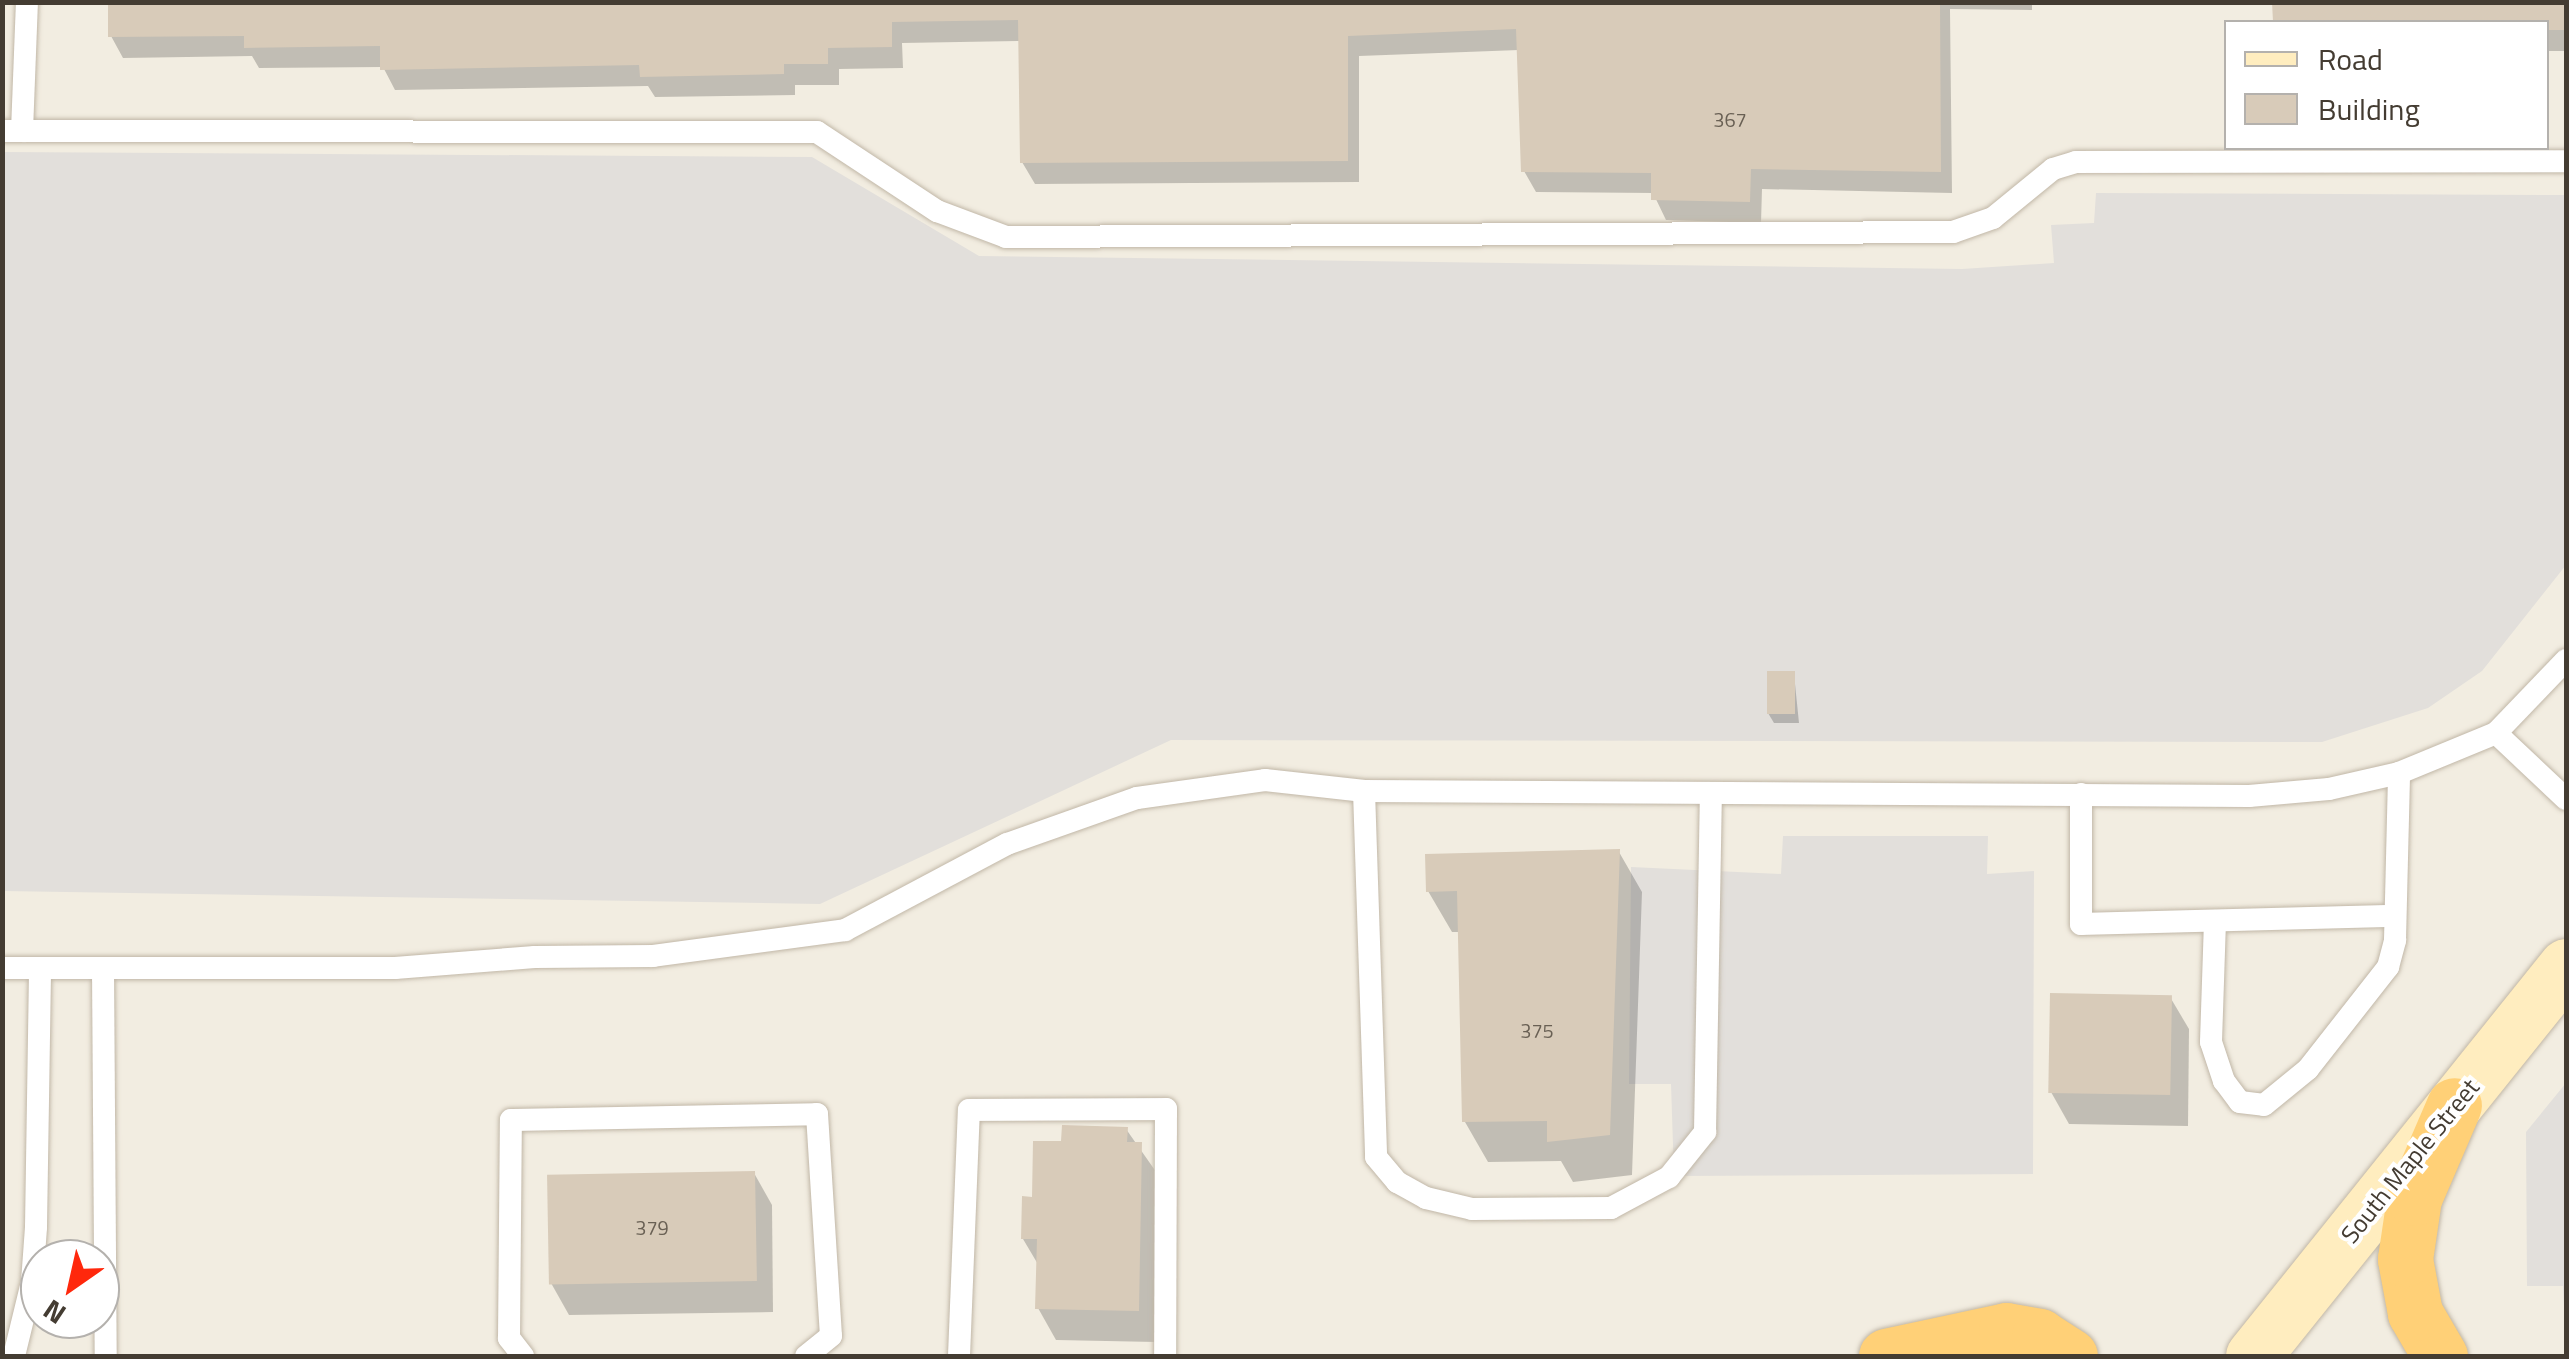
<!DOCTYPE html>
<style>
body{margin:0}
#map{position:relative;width:2569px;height:1359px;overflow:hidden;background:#f2ede1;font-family:"Titillium Web",sans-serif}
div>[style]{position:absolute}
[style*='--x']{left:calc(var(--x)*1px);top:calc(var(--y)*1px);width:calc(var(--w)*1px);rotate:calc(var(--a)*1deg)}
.parking>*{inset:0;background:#e2dfdb}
.shadow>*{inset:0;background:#0003}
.building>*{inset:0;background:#d8cbb9;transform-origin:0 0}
.roads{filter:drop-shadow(0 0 2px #c1b7a7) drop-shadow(0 0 2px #c1b7a7)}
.service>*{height:22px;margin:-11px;padding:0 11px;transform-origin:11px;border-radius:11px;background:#fff}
.secondary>*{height:55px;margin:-27.5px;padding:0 27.5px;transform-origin:27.5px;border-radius:27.5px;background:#ffedbf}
.trunk>*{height:55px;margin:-27.5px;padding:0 27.5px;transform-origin:27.5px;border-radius:27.5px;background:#ffd077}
span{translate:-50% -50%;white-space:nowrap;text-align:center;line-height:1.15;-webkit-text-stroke:8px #fff;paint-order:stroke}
.number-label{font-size:20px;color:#696054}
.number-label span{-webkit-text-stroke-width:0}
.street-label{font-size:25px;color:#443c32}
.frame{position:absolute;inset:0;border:5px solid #443c32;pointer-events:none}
.legend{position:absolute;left:2224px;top:20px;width:325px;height:130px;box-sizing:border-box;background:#fff;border:2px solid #b4b1ad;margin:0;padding:12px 18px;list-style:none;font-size:30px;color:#443c32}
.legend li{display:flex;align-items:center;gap:20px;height:50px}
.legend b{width:50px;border:2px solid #b4b1ad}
.north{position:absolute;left:20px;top:1239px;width:100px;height:100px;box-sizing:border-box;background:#fff;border:2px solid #b4b1ad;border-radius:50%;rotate:214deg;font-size:28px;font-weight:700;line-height:40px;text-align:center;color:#443c32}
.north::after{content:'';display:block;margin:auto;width:35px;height:45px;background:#ff280c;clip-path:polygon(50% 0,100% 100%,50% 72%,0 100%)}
</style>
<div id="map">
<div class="parking">
<div style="clip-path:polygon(3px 152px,812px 157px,979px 256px,1962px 269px,2054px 263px,2051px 225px,2094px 223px,2096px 193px,2566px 195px,2566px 565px,2482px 671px,2428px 708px,2322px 742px,1171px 740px,820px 904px,3px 891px)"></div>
<div style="clip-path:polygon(1783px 836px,1988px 836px,1987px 874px,2034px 871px,2033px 1174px,1674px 1176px,1671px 1084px,1629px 1084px,1631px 867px,1781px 874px)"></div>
<div style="clip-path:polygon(2566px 1083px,2566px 1346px,2563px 1286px,2527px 1286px,2526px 1132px)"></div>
</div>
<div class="shadow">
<div style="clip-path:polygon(110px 2px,2032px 2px,2032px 10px,1950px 9px,1952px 193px,1762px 189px,1761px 223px,1666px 220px,1653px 193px,1536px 192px,1524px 171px,1519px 50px,1359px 56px,1359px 182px,1035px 184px,1022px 162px,1020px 41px,902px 43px,903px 68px,839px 69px,839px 85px,795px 85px,795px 95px,655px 97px,648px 86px,395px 90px,383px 67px,259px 68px,252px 56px,123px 58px,111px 36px)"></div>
<div style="clip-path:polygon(2275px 2px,2566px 2px,2566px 51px,2546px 51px,2546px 22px,2275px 22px)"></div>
<div style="clip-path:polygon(1794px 674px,1799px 723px,1774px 723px,1768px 713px)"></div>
<div style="clip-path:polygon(1619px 852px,1642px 892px,1632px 1175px,1573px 1182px,1561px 1161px,1488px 1162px,1465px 1122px,1460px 932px,1452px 932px,1428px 891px)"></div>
<div style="clip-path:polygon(2170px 997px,2189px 1029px,2188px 1126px,2069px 1124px,2051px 1092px)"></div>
<div style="clip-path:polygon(1126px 1129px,1159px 1176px,1156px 1342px,1056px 1340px,1038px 1308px,1039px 1266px,1023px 1239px,1034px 1199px,1063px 1144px)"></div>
<div style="clip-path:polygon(754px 1173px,772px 1205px,773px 1312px,569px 1315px,551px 1283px)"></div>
</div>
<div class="building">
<div style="clip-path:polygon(108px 2px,1940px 2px,1941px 172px,1751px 169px,1750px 202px,1651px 200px,1651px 173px,1521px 172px,1516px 29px,1348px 36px,1348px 161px,1020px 163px,1018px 20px,892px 22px,892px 47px,828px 48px,828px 64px,784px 64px,784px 74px,640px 77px,639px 65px,380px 70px,380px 46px,244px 48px,244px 36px,108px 37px)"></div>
<div style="clip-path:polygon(2272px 2px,2566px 2px,2566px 30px,2546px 30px,2546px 22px,2273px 22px)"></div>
<div style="left:1767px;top:671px;width:28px;height:43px"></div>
<div style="clip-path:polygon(1620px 849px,1610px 1135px,1547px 1142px,1547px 1121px,1462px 1122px,1457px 891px,1426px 892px,1425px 854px)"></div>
<div style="left:2050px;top:993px;width:122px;height:100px;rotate:1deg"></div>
<div style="clip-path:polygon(1062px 1125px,1128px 1127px,1127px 1142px,1142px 1142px,1139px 1311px,1035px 1309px,1037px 1239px,1021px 1239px,1022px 1196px,1032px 1197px,1033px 1141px,1061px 1141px)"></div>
<div style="left:755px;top:1171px;width:110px;height:208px;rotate:89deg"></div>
</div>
<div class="roads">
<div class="service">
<div style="--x:2;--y:131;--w:815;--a:0.07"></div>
<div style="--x:817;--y:132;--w:144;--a:33.4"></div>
<div style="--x:937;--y:211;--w:74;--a:20.6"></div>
<div style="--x:1006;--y:237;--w:947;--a:-0.3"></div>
<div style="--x:1953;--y:232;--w:42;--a:-19.3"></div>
<div style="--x:1993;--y:218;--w:77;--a:-39.2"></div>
<div style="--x:2053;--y:169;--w:24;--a:-17"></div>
<div style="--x:2076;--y:162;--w:490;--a:-0.1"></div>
<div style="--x:22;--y:131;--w:128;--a:-87.8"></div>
<div style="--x:2496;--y:733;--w:96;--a:43.3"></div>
<div style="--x:1364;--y:791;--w:366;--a:88.1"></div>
<div style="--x:1376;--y:1157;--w:33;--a:50"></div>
<div style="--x:1397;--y:1182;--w:33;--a:29"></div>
<div style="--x:1426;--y:1198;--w:47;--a:13.4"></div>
<div style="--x:1472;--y:1209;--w:139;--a:-0.4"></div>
<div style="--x:1611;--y:1208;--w:66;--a:-28.1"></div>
<div style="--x:1669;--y:1177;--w:58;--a:-51.3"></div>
<div style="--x:1705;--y:1132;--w:339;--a:-89"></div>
<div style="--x:2081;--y:794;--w:130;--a:90"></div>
<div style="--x:2081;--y:924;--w:314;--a:-1.5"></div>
<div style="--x:2215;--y:921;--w:121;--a:91.9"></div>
<div style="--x:2211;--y:1042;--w:41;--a:71.6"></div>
<div style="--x:2224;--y:1081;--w:26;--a:53"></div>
<div style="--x:2240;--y:1102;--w:24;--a:7"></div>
<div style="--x:2264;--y:1105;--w:57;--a:-39.3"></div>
<div style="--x:2308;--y:1069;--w:130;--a:-51.9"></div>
<div style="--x:2388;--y:967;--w:28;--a:-75"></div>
<div style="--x:2395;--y:940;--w:167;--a:-88.6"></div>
<div style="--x:2;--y:968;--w:393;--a:0"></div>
<div style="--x:395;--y:968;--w:140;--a:-4.5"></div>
<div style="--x:535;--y:957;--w:118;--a:-0.5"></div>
<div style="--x:653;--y:956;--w:194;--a:-7.7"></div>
<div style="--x:845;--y:930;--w:183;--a:-28"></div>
<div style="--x:1007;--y:844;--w:138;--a:-19.5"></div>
<div style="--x:1137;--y:798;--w:129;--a:-8"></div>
<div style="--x:1265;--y:780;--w:100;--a:6.3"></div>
<div style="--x:1364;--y:791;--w:885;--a:0.32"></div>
<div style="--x:2249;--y:796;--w:80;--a:-5"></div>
<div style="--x:2329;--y:789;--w:72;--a:-12.9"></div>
<div style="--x:2399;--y:773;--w:105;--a:-22.4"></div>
<div style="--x:2496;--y:733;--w:101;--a:-46.2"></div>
<div style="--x:103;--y:968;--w:388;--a:89.6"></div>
<div style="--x:14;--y:1356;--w:76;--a:-76.3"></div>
<div style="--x:32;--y:1282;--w:55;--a:-85.8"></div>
<div style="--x:36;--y:1227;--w:259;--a:-89.1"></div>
<div style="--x:523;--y:1356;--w:23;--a:-128"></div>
<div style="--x:509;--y:1338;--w:218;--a:-89.5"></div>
<div style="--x:511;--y:1120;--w:306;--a:-1.1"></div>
<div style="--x:817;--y:1114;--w:222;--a:86.4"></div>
<div style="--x:831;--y:1336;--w:32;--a:141"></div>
<div style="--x:959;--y:1356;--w:246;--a:-87.7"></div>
<div style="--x:969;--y:1110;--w:197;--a:-0.3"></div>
<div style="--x:1166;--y:1109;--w:247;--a:90.2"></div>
</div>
<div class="secondary">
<div style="--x:2253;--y:1356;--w:500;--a:-51.25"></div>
</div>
<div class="trunk">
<div style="--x:1886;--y:1356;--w:123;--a:-12.2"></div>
<div style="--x:2006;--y:1330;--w:34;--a:10"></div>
<div style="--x:2039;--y:1336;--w:37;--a:33"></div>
<div style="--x:2440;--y:1356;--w:50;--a:-120.2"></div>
<div style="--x:2415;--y:1313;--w:55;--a:-100.5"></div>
<div style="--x:2405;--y:1259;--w:62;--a:-81.6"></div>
<div style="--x:2414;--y:1198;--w:101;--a:-66.7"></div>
</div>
</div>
<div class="number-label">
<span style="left:1730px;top:119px">367</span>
<span style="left:1537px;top:1030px">375</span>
<span style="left:652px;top:1227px">379</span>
</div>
<div class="street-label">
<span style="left:2410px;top:1161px;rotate:-51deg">South Maple Street</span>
</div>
<div class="frame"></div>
<ul class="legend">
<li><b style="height:12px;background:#ffedbf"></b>Road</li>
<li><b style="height:28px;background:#d8cbb9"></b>Building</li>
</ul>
<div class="north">N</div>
</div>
